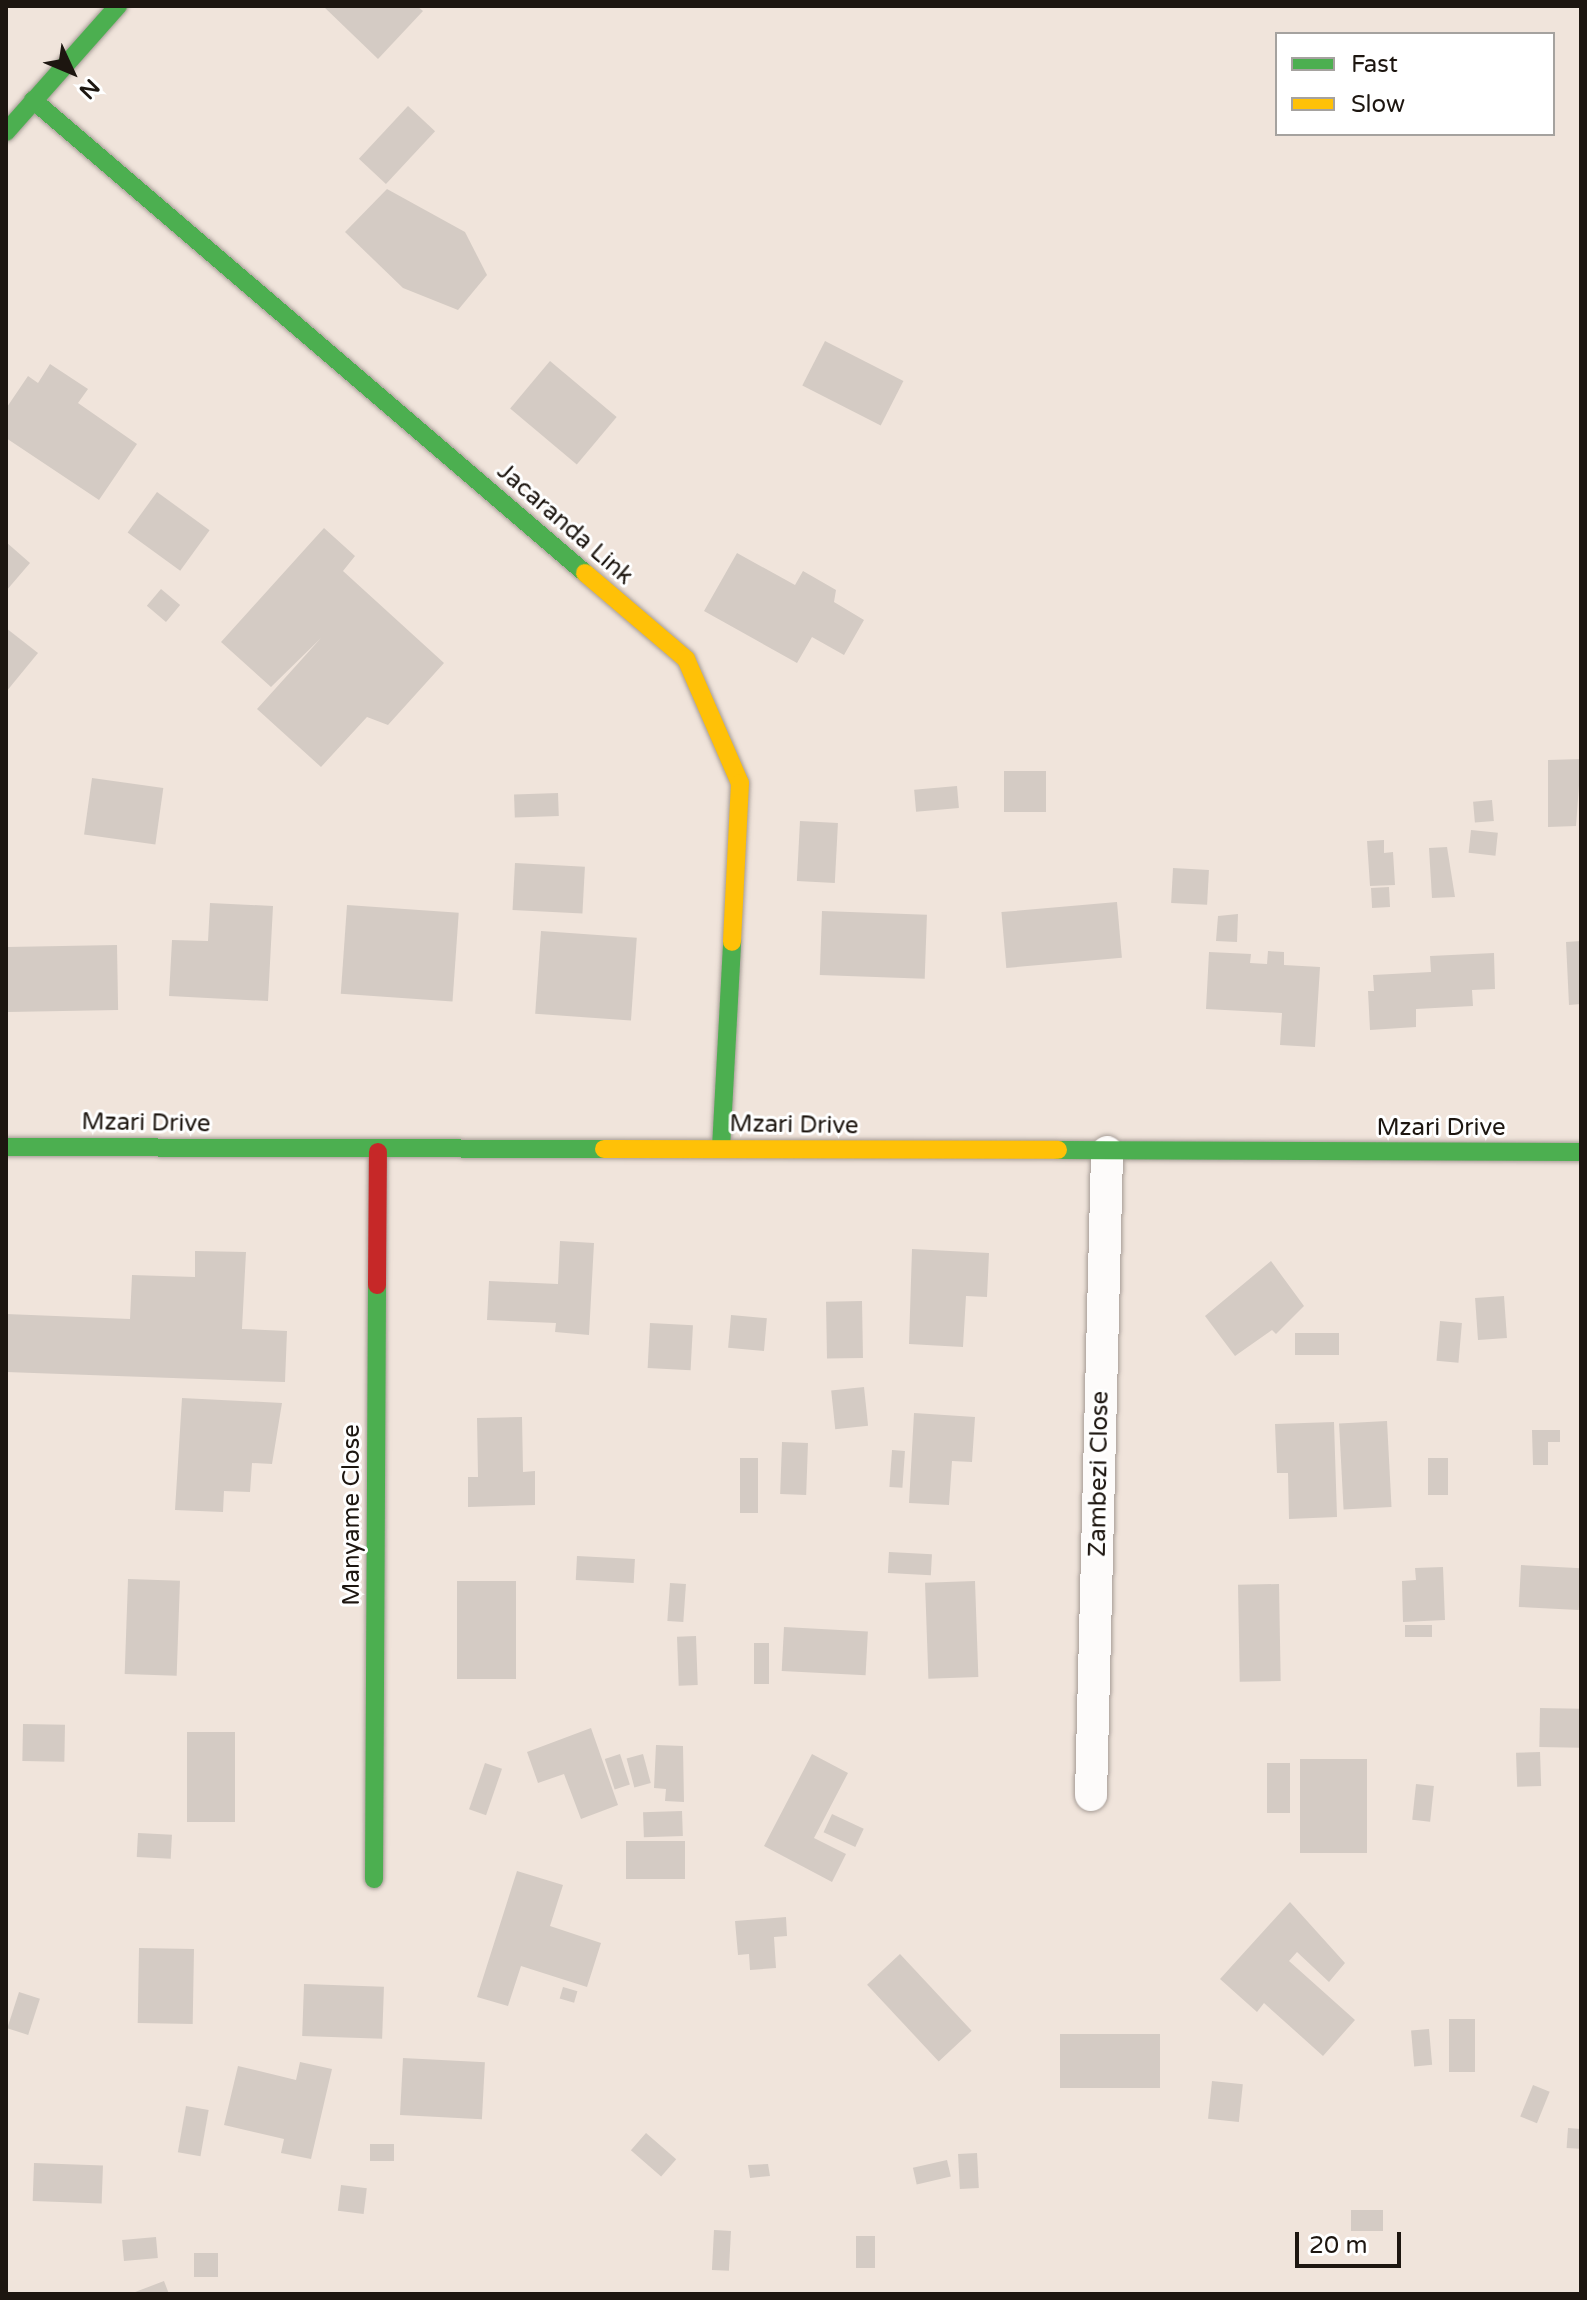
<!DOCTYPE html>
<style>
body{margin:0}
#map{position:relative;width:1587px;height:2300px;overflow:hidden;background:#f0e4db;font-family:"Varela Round",sans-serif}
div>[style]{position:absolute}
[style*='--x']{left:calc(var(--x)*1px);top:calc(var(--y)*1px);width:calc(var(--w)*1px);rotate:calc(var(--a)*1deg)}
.building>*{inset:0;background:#d4cbc4;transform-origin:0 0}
.roads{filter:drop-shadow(0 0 2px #a69c96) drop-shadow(0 0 2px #a69c96)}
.street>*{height:32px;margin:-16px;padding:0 16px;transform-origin:16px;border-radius:16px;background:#fdfbfa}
.fast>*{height:18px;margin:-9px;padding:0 9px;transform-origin:9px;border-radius:9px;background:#4caf50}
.slow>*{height:18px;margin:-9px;padding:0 9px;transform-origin:9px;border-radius:9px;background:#ffc107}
.jam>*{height:18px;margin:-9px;padding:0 9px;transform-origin:9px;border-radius:9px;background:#c62828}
span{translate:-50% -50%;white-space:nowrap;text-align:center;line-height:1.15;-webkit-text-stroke:6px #fff;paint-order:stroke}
.street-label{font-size:24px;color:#1d1610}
.frame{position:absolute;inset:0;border:8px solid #1d1610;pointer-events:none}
.legend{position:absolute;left:1275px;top:32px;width:280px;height:104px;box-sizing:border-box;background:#fff;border:2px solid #a5a29f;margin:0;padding:10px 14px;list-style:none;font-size:24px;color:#1d1610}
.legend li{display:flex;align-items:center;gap:16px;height:40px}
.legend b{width:40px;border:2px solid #a5a29f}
.north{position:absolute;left:32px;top:32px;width:80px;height:80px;-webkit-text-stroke:6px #fff;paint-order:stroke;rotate:134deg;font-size:22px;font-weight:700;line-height:32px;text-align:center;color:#1d1610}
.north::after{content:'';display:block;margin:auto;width:28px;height:36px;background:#1d1610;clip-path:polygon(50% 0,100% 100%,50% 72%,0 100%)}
.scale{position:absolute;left:1295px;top:2232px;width:106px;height:36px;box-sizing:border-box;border:4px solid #1d1610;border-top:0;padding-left:10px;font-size:24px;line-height:28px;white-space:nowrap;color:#1d1610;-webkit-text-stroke:6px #fff;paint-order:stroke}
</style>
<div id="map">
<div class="building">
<div style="clip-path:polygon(323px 6px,417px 6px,423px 11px,378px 59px)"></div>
<div style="left:408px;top:106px;width:37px;height:72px;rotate:43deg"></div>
<div style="clip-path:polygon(387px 189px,465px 232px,487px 275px,458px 310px,403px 288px,345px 232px)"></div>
<div style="left:825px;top:341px;width:88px;height:50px;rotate:27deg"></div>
<div style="left:550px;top:361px;width:87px;height:62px;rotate:40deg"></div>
<div style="clip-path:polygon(50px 364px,88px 389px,78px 403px,137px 444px,99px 500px,6px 438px,7px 407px,28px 376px,38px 383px)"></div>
<div style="left:157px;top:492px;width:65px;height:50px;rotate:36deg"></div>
<div style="clip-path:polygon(324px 528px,355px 556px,343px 571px,444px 663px,388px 725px,367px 717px,321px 767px,257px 709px,321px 638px,271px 687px,221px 642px)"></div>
<div style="clip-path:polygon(6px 542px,30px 563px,6px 591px)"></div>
<div style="clip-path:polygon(737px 553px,795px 585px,803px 571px,836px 590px,834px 602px,864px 620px,844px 655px,812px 637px,797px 663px,704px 611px)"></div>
<div style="left:161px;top:589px;width:25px;height:22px;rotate:40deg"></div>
<div style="clip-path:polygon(6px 628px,38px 653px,6px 692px)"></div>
<div style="clip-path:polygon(1581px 759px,1576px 826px,1548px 827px,1548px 760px)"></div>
<div style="left:1046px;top:771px;width:41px;height:42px;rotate:90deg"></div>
<div style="left:92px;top:778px;width:72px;height:57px;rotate:8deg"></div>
<div style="left:957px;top:786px;width:22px;height:43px;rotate:85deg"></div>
<div style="left:558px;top:793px;width:23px;height:44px;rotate:88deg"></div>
<div style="left:1492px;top:800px;width:21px;height:19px;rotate:85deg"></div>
<div style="left:800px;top:821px;width:38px;height:60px;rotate:3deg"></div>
<div style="left:1471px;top:830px;width:27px;height:23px;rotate:6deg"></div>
<div style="clip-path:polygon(1384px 840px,1384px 853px,1393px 852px,1395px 885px,1370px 886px,1367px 841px)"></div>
<div style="clip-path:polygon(1447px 847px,1455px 897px,1432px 898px,1429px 848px)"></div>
<div style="left:515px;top:863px;width:70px;height:47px;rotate:3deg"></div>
<div style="left:1173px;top:868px;width:36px;height:35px;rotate:3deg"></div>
<div style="left:1389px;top:887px;width:20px;height:18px;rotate:87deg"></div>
<div style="left:1117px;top:902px;width:56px;height:116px;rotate:85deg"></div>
<div style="clip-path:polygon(210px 903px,273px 906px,268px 1001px,169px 996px,172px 940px,208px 941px)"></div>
<div style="left:347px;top:905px;width:112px;height:89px;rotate:4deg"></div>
<div style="left:822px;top:911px;width:105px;height:64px;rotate:2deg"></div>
<div style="clip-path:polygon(1238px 914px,1237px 942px,1216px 941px,1218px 916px)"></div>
<div style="left:541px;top:931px;width:96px;height:83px;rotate:4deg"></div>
<div style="clip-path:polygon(1581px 941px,1581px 1004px,1569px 1005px,1566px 942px)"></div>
<div style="left:117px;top:945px;width:65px;height:110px;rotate:89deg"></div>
<div style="clip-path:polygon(1268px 951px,1284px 952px,1284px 965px,1320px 967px,1315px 1047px,1280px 1045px,1282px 1013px,1206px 1009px,1209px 952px,1251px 954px,1250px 963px,1267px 964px)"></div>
<div style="clip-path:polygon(1494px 953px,1495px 989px,1472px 990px,1473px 1006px,1416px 1009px,1416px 1027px,1370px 1030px,1368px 991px,1374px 991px,1373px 975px,1431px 972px,1430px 956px)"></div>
<div style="clip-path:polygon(560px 1241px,594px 1243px,589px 1335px,555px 1332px,556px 1323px,487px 1320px,489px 1281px,558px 1284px)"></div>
<div style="clip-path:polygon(912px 1249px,989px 1253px,987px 1297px,966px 1296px,963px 1347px,909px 1344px)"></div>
<div style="clip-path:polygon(195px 1251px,246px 1252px,242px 1329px,287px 1331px,285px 1382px,6px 1372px,6px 1314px,130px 1319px,132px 1275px,195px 1277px)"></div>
<div style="clip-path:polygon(1271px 1261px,1304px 1306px,1276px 1334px,1272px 1330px,1235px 1356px,1205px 1316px)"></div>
<div style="left:1504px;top:1296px;width:42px;height:29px;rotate:86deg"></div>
<div style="left:862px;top:1301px;width:57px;height:36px;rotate:89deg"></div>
<div style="left:731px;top:1315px;width:36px;height:33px;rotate:5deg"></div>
<div style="left:1440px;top:1321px;width:22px;height:40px;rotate:5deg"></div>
<div style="left:650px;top:1323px;width:43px;height:45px;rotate:3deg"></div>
<div style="left:1295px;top:1333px;width:44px;height:22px"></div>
<div style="left:864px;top:1387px;width:39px;height:33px;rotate:84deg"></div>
<div style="clip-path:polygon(182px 1398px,282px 1403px,272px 1464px,252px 1463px,250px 1492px,224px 1491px,223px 1512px,175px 1510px)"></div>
<div style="clip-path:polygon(914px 1413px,975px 1417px,972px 1462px,952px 1461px,949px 1505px,909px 1503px)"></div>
<div style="clip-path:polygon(522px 1417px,523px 1472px,535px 1471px,535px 1505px,468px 1507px,468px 1477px,478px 1477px,477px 1418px)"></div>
<div style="left:1387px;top:1421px;width:86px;height:48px;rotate:87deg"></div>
<div style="clip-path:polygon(1334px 1422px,1337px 1517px,1289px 1519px,1288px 1473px,1277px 1473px,1275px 1424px)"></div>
<div style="clip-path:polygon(1532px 1430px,1560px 1430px,1560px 1442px,1548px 1442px,1548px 1465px,1533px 1465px)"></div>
<div style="left:782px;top:1442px;width:26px;height:52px;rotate:2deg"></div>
<div style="left:892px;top:1450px;width:13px;height:37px;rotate:4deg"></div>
<div style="left:758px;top:1458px;width:55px;height:18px;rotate:90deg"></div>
<div style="left:1428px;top:1458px;width:20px;height:37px"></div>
<div style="left:889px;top:1552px;width:43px;height:21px;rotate:3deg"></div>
<div style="left:577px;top:1556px;width:58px;height:24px;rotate:3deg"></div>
<div style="left:1521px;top:1565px;width:60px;height:42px;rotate:3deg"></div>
<div style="clip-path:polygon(1443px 1567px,1445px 1620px,1403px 1622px,1402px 1581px,1416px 1580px,1415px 1568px)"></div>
<div style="left:128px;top:1579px;width:52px;height:95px;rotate:2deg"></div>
<div style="left:457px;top:1581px;width:59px;height:98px"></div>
<div style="left:975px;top:1581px;width:96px;height:50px;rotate:88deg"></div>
<div style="left:670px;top:1583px;width:16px;height:38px;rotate:4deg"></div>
<div style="left:1279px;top:1584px;width:97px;height:41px;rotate:89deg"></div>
<div style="left:1432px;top:1625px;width:12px;height:27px;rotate:90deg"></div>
<div style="left:784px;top:1627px;width:84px;height:44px;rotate:3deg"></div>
<div style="left:696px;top:1636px;width:49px;height:19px;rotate:88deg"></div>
<div style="left:754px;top:1643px;width:15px;height:41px"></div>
<div style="left:1540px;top:1708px;width:41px;height:39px;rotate:1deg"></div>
<div style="left:23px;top:1724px;width:42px;height:37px;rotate:1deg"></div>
<div style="clip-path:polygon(591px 1728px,618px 1805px,581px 1819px,564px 1774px,538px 1783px,527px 1752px)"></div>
<div style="left:187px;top:1732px;width:48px;height:90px"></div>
<div style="clip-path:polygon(656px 1745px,683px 1746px,684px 1802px,665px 1801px,666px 1789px,654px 1788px)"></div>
<div style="left:1540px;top:1752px;width:34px;height:24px;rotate:88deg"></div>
<div style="left:620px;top:1754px;width:32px;height:16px;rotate:72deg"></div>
<div style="left:643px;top:1754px;width:30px;height:17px;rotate:75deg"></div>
<div style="clip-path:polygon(812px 1754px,848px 1773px,814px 1838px,846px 1854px,832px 1882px,764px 1846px)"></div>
<div style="left:1300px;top:1759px;width:67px;height:94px"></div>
<div style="left:485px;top:1763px;width:18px;height:49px;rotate:19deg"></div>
<div style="left:1267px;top:1763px;width:23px;height:50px"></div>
<div style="left:1416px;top:1784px;width:18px;height:36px;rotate:6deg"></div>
<div style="left:682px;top:1811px;width:25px;height:39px;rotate:88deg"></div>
<div style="left:832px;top:1814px;width:35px;height:20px;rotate:25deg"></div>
<div style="left:138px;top:1833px;width:34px;height:24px;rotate:3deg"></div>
<div style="left:626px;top:1841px;width:59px;height:38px"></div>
<div style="clip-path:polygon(517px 1871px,563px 1885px,550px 1926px,601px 1943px,587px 1987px,521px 1966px,508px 2006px,477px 1997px)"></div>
<div style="clip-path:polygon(1290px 1902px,1345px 1963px,1329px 1982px,1297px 1952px,1289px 1961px,1355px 2020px,1323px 2056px,1264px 2003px,1257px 2012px,1220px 1979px)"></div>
<div style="clip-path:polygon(786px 1917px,787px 1936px,774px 1937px,776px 1968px,750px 1970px,749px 1954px,738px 1955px,735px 1921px)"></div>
<div style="left:194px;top:1949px;width:75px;height:55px;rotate:91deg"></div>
<div style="left:900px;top:1954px;width:105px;height:45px;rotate:47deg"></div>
<div style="left:304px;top:1984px;width:80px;height:52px;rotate:2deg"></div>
<div style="left:563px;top:1987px;width:15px;height:12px;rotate:16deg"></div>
<div style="left:19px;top:1992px;width:22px;height:38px;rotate:18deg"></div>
<div style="left:1449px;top:2019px;width:26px;height:53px"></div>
<div style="left:1429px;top:2029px;width:36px;height:18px;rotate:85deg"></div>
<div style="left:1160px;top:2034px;width:54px;height:100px;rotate:90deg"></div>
<div style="left:403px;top:2058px;width:82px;height:57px;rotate:3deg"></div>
<div style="clip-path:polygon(300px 2062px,332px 2069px,311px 2159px,281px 2153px,284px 2139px,224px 2125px,238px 2066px,296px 2080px)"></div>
<div style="left:1212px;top:2081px;width:31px;height:38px;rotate:6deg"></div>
<div style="left:1533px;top:2085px;width:18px;height:34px;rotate:22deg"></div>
<div style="left:186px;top:2106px;width:23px;height:47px;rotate:10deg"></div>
<div style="left:1568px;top:2128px;width:13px;height:20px;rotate:4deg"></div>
<div style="left:646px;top:2133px;width:40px;height:23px;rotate:41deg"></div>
<div style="left:370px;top:2144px;width:24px;height:17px"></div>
<div style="left:977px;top:2153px;width:35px;height:19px;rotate:87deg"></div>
<div style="left:947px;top:2160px;width:17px;height:35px;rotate:77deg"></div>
<div style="left:34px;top:2163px;width:69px;height:38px;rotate:2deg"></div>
<div style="clip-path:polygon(768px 2164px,770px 2176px,750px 2178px,748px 2165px)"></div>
<div style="left:341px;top:2185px;width:26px;height:26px;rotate:7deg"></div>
<div style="left:1351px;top:2210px;width:32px;height:21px"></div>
<div style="left:714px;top:2230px;width:17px;height:40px;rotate:3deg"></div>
<div style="left:856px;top:2236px;width:19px;height:32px"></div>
<div style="left:156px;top:2237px;width:21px;height:34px;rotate:85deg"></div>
<div style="left:194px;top:2253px;width:24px;height:24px"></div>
<div style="clip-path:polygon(164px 2281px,169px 2294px,130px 2294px)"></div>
</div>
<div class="roads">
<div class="street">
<div style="--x:1091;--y:1795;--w:643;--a:-88.57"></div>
</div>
<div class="fast">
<div style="--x:33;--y:100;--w:727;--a:40.59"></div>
<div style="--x:6;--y:132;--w:169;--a:-48.4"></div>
<div style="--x:6;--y:1147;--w:598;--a:0.19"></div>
<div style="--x:721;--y:1148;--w:206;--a:-86.9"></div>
<div style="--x:1058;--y:1150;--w:523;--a:0.22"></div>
<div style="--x:374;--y:1879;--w:594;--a:-89.71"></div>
</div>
<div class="slow">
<div style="--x:585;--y:573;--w:133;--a:40.4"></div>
<div style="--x:686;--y:659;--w:135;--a:66.5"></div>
<div style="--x:740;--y:783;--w:159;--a:92.9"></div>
<div style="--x:604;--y:1149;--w:454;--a:0.1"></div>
</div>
<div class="jam">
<div style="--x:377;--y:1285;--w:133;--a:-89.6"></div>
</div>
</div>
<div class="street-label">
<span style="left:565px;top:524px;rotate:41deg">Jacaranda Link</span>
<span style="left:146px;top:1123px;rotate:1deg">Mzari Drive</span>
<span style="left:794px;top:1125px;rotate:1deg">Mzari Drive</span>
<span style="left:1441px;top:1128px">Mzari Drive</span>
<span style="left:1099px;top:1474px;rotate:-89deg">Zambezi Close</span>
<span style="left:352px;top:1515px;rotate:-90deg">Manyame Close</span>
</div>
<div class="frame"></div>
<ul class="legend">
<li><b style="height:10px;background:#4caf50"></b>Fast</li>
<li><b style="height:10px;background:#ffc107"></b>Slow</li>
</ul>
<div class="north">N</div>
<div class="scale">20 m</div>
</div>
